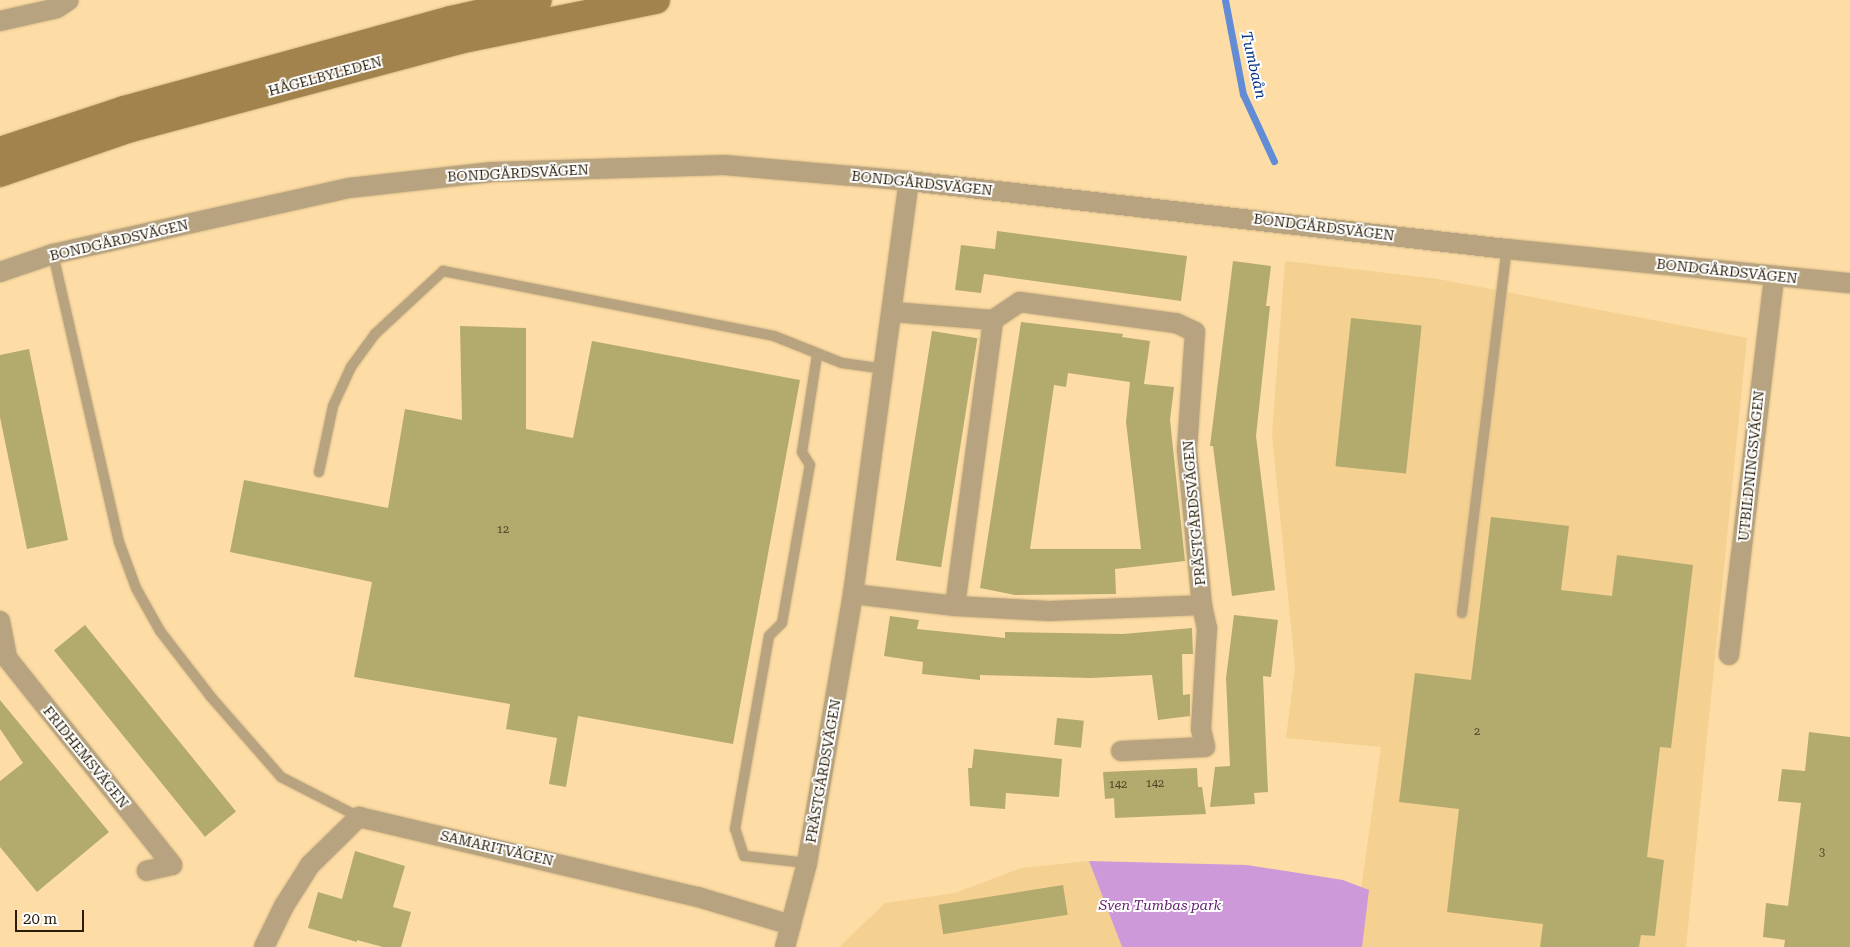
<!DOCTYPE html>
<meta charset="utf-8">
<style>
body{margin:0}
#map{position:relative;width:1850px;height:947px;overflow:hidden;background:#fddda5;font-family:"Roboto Serif",serif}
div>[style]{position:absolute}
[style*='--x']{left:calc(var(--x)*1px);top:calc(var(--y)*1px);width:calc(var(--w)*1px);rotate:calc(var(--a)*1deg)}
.built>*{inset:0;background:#f4d091}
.green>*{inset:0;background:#ce99d8}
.stream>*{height:7px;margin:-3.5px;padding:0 3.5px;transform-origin:3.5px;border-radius:3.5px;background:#628cd5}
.building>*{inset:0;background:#b3aa6e;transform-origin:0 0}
.roads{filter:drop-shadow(0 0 1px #d7ba89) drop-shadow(0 0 1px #d7ba89)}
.lane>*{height:10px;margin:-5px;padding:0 5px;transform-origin:5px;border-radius:5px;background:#b7a380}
.street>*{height:20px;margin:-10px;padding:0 10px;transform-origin:10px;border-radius:10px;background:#b7a380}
.secondary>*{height:28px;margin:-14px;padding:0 14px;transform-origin:14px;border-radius:14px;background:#a2834d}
span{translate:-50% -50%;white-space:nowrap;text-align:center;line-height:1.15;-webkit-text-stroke:4px #fff;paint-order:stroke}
.number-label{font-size:11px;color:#4c4021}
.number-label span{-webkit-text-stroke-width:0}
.street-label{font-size:14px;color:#291d07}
.park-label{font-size:14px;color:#631a70;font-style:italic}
.water-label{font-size:15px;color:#013286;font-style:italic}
.scale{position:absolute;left:15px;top:910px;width:69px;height:22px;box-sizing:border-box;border:2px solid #291d07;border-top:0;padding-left:6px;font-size:15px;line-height:18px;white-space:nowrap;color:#291d07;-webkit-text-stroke:4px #fff;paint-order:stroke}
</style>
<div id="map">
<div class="built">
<div style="clip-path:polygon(1285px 261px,1438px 279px,1747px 338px,1686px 947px,1353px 947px,1381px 747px,1286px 738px,1295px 668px,1272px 434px)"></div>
<div style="clip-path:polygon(1089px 861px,1122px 947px,839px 947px,885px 903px,955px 893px,1021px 868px)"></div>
</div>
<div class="green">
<div style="clip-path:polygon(1089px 861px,1247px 865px,1343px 880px,1369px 890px,1362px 947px,1122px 947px)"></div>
</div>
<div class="stream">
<div style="--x:1225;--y:0;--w:96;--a:79.2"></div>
<div style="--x:1243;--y:94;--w:74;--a:65.2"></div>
</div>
<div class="building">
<div style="clip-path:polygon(997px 231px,1187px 256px,1181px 301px,984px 274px,981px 293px,955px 290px,961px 245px,995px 249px)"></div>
<div style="clip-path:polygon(1233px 261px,1271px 266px,1266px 306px,1270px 306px,1256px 436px,1275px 590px,1232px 596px,1213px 446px,1210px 446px)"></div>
<div style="left:1351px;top:318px;width:71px;height:149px;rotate:6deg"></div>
<div style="clip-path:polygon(evenodd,1021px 322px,1123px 334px,1122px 337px,1150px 341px,1144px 384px,1174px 387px,1170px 420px,1185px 561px,1115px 569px,1116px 594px,1015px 595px,980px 588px,1021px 322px,1068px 373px,1130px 382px,1126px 422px,1141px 549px,1030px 549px,1054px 385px,1066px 387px,1068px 373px)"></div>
<div style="clip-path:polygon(460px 326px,526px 328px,526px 429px,573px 438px,592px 341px,800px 380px,733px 744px,578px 716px,566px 787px,549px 784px,557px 738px,506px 729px,510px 704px,354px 677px,372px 582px,230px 552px,244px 480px,388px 508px,405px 409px,462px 420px)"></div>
<div style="left:932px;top:331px;width:46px;height:232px;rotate:9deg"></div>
<div style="clip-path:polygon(29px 349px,68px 540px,27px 549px,0 417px,0 355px)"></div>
<div style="clip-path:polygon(1491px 517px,1569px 526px,1561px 590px,1612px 596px,1617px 555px,1693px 565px,1671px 748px,1660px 747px,1647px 857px,1664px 860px,1655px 936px,1641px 935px,1639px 947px,1540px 947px,1543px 924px,1447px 912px,1459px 809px,1399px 802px,1415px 673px,1471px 680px)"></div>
<div style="clip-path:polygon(1234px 615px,1278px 620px,1271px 677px,1263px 676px,1268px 792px,1254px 793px,1255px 804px,1210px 807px,1215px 767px,1230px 766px,1226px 678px)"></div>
<div style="clip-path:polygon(890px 616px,919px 620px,917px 629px,1005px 638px,1005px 632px,1123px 634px,1192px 628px,1193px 654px,1182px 654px,1183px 695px,1190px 694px,1190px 716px,1158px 720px,1152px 675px,1091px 678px,980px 675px,980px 680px,922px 674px,923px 662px,884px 656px)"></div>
<div style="left:85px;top:625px;width:240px;height:40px;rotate:51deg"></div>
<div style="clip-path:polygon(0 700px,109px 832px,37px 892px,0 847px,0 781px,23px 763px,0 729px)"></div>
<div style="left:1057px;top:718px;width:27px;height:27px;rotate:6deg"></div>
<div style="clip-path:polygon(1809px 732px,1850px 737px,1850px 947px,1784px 947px,1785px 940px,1763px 937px,1766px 903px,1788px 906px,1801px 803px,1778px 801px,1782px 769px,1805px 771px)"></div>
<div style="clip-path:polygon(974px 749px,1062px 759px,1059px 797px,1006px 793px,1005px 809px,970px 806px,968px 768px,972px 768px)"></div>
<div style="clip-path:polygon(1197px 768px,1198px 787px,1202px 787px,1206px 814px,1115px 818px,1114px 798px,1105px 799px,1103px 772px)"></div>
<div style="clip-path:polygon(355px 851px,405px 866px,393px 907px,411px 912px,401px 947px,383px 947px,357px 940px,357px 942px,308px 928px,318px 892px,342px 899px)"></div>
<div style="left:1063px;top:885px;width:30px;height:126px;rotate:81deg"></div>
</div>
<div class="roads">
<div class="lane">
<div style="--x:53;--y:254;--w:295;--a:77.1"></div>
<div style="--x:119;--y:542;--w:49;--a:69.7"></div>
<div style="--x:136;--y:588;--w:49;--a:60.8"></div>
<div style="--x:160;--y:631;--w:83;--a:52.3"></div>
<div style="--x:211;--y:697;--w:106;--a:48.8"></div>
<div style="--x:281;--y:777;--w:88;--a:27.1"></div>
<div style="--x:319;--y:472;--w:67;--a:-78"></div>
<div style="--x:333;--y:406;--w:43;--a:-65.2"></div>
<div style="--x:351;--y:367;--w:41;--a:-54"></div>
<div style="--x:375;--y:334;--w:93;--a:-42.8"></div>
<div style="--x:443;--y:271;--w:337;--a:11.1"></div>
<div style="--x:774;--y:336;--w:73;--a:21.7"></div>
<div style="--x:842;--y:363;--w:43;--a:7.9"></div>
<div style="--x:1462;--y:613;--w:367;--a:-83"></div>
<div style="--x:807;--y:863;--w:63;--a:-173.7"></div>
<div style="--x:744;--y:856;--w:28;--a:-108"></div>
<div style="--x:735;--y:829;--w:196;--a:-80"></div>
<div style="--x:769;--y:636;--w:18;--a:-45"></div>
<div style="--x:782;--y:623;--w:160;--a:-80"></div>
<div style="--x:810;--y:465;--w:15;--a:-122"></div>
<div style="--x:802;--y:452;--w:98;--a:-81.2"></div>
</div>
<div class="street">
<div style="--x:0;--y:21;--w:58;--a:-12.8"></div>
<div style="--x:57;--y:8;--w:14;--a:-34"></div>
<div style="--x:0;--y:272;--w:56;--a:-18.8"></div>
<div style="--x:53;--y:254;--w:303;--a:-12.6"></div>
<div style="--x:349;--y:188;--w:144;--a:-6.4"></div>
<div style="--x:492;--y:172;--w:232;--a:-1.7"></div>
<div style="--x:724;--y:165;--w:186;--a:4.9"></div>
<div style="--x:909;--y:181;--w:602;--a:6.49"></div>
<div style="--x:1507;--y:249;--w:345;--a:5.7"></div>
<div style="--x:893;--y:312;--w:100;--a:4.6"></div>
<div style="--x:993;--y:320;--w:32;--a:-34"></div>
<div style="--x:1020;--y:302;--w:157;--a:7.7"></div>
<div style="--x:1176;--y:323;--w:21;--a:25"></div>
<div style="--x:1195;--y:332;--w:118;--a:93.9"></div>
<div style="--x:1187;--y:450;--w:156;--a:84.5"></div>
<div style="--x:1202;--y:605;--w:24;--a:78"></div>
<div style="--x:1207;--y:628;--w:101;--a:93.4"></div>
<div style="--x:1201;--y:729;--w:18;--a:77"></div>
<div style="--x:1205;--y:747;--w:84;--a:177.3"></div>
<div style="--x:853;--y:594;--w:103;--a:6.7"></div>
<div style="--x:955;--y:606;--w:94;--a:3"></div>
<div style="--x:1049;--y:611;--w:153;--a:-2.2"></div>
<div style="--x:955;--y:606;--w:289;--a:-82.4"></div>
<div style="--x:0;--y:621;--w:38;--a:79"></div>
<div style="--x:7;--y:658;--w:265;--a:51.4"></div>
<div style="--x:172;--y:865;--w:26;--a:167"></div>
<div style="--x:1729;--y:655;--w:381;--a:-83.2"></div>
<div style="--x:264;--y:947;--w:46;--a:-64"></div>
<div style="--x:284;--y:906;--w:49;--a:-57.6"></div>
<div style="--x:310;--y:865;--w:69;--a:-44.4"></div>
<div style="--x:359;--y:817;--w:348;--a:13.3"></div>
<div style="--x:698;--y:897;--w:97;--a:16.8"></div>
<div style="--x:785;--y:947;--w:87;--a:-75.3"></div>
<div style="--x:807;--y:863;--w:273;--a:-80.3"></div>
<div style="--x:853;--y:594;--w:417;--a:-82.3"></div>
</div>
<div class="secondary">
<div style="--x:0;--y:151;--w:131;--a:-18.3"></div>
<div style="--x:124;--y:110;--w:339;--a:-15.4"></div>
<div style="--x:451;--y:20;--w:89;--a:-12.9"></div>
<div style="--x:0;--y:173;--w:139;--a:-19"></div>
<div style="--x:131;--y:128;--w:340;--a:-15"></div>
<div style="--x:459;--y:40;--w:201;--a:-11.5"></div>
</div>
</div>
<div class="number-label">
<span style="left:503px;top:530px">12</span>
<span style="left:1477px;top:732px">2</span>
<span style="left:1155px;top:784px">142</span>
<span style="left:1118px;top:785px">142</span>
<span style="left:1822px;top:853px">3</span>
</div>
<div class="street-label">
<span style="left:325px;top:76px;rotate:-15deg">HÅGELBYLEDEN</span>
<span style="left:518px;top:173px;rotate:-3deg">BONDGÅRDSVÄGEN</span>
<span style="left:922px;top:183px;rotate:6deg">BONDGÅRDSVÄGEN</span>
<span style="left:1324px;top:227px;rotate:7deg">BONDGÅRDSVÄGEN</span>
<span style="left:119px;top:240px;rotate:-13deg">BONDGÅRDSVÄGEN</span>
<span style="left:1727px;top:271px;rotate:6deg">BONDGÅRDSVÄGEN</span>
<span style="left:1751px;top:466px;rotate:-84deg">UTBILDNINGSVÄGEN</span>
<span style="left:1194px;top:513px;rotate:-95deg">PRÄSTGÅRDSVÄGEN</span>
<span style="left:86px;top:757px;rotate:51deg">FRIDHEMSVÄGEN</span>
<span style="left:823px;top:771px;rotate:-80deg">PRÄSTGÅRDSVÄGEN</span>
<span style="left:497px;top:848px;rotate:13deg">SAMARITVÄGEN</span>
</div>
<div class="park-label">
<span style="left:1160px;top:905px">Sven Tumbas park</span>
</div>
<div class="water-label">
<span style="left:1253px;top:65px;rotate:77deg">Tumbaån</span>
</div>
<div class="scale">20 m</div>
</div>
